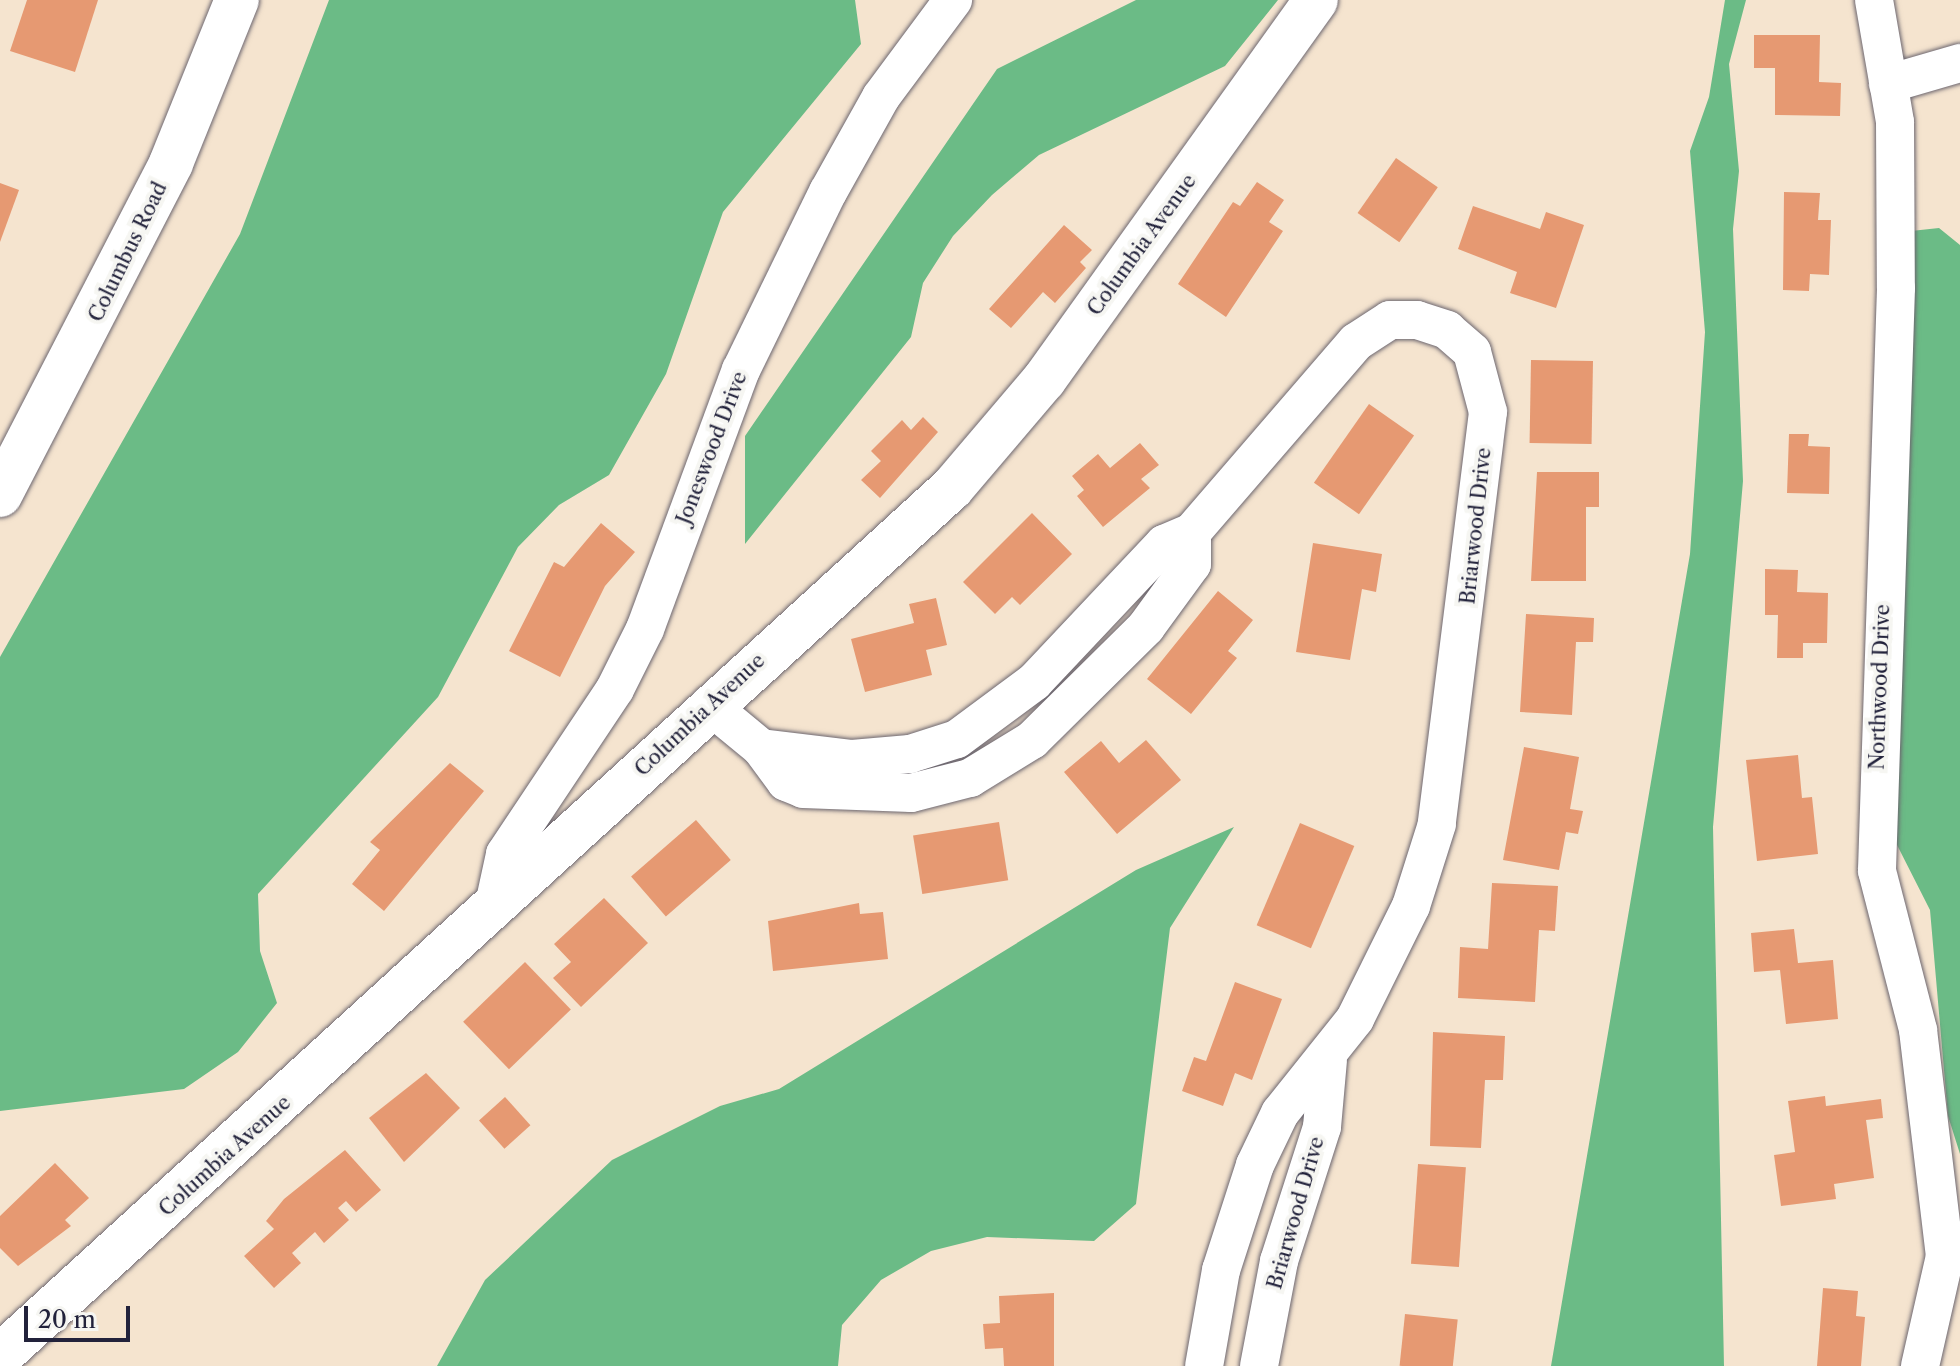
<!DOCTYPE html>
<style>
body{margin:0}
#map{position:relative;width:1960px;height:1366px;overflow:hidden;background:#f5e4cf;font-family:"Libre Caslon Text",serif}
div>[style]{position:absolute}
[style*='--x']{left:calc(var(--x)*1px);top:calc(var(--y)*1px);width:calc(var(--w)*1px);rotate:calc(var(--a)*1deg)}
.forest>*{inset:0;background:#6bbb86}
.building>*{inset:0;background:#e69972;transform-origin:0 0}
.roads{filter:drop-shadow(0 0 2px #6c666f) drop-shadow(0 0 2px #6c666f)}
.minor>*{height:38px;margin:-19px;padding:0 19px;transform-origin:19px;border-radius:19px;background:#fff}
.tertiary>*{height:44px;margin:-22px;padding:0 22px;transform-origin:22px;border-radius:22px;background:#fff}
.secondary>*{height:44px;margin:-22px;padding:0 22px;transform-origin:22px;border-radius:22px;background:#fff}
span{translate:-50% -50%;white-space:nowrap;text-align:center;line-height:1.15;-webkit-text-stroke:8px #f6f6f2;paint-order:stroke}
.street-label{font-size:20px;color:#22223b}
.scale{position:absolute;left:24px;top:1306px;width:106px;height:36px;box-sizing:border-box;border:4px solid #22223b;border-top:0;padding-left:10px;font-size:24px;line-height:28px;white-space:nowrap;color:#22223b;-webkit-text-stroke:6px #f6f6f2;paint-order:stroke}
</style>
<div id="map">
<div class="forest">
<div style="clip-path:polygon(329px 0,855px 0,861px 44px,723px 212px,666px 374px,609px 475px,559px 505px,518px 547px,438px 697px,258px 894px,260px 951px,277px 1003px,238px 1052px,184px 1089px,0 1111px,0 657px,240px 234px)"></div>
<div style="clip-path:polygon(1136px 0,1278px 0,1225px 66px,1039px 155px,992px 195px,953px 236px,923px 283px,911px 337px,745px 544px,745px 436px,997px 69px)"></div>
<div style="clip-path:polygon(1725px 0,1746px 0,1729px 64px,1739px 171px,1733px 229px,1743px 481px,1713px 827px,1724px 1366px,1551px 1366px,1690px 554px,1705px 332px,1690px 151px,1709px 97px)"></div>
<div style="clip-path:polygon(1939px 228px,1960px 245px,1960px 1154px,1948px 1116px,1930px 910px,1895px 841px,1911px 231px)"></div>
<div style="clip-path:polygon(1234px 827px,1170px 928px,1136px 1204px,1094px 1241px,987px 1237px,931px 1251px,881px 1280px,842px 1325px,838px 1366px,437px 1366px,485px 1280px,612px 1160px,720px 1106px,779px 1089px,1136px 870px)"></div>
</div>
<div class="building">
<div style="clip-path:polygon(27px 0,98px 0,75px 72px,10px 51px)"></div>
<div style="clip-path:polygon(1754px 35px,1820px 35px,1819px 82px,1841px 83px,1840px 116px,1775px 115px,1775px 68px,1754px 68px)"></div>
<div style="left:1396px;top:158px;width:51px;height:67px;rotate:35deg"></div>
<div style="clip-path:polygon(1257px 182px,1284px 200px,1269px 222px,1283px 231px,1226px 317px,1178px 284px,1233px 202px,1240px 206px)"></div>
<div style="clip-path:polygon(0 183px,19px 190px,0 242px)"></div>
<div style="clip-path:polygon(1784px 192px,1820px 193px,1818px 220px,1831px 220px,1829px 275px,1810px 274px,1809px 291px,1783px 290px)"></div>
<div style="clip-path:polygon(1473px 206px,1540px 229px,1546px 212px,1584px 225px,1556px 308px,1510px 293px,1517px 272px,1458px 249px)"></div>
<div style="clip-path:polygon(1064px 225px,1092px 250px,1080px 262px,1086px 268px,1055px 303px,1043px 292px,1011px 328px,989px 309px)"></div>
<div style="left:1593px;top:361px;width:83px;height:62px;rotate:91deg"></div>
<div style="left:1369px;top:404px;width:55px;height:96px;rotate:35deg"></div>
<div style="clip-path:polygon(923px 417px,938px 432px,880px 498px,861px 480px,881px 461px,871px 451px,902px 420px,911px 430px)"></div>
<div style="clip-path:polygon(1789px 434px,1809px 434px,1808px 446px,1830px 447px,1829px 494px,1787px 493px)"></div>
<div style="clip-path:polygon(1140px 443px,1159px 465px,1141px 479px,1150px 488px,1103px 527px,1077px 496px,1084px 490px,1072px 476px,1098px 454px,1110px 468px)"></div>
<div style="clip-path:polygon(1537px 472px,1599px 472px,1599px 507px,1586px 507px,1586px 581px,1531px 581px)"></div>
<div style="clip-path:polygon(1032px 513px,1072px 554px,1020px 605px,1012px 597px,995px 614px,963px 582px)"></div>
<div style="clip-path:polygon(601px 523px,635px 552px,605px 586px,560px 677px,509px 651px,554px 562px,564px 567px)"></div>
<div style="clip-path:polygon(1313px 543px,1382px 554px,1376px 592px,1362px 589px,1350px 660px,1296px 652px)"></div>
<div style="clip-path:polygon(1765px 569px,1798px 570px,1797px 592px,1828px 593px,1827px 643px,1803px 643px,1803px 658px,1777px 658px,1778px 615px,1765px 615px)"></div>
<div style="clip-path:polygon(1218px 591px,1253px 620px,1228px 651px,1237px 658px,1191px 714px,1147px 679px)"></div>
<div style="clip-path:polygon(936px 598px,947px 645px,926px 650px,932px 675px,865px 692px,851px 639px,914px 623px,909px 604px)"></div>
<div style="clip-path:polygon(1526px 614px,1594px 618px,1593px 642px,1576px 642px,1572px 715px,1520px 712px)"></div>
<div style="clip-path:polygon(1146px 740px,1181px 780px,1117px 834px,1064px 772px,1101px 741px,1119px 763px)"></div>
<div style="clip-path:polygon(1524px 747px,1579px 757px,1570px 809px,1583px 811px,1578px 834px,1566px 832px,1559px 870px,1503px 860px)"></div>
<div style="clip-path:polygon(1798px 755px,1802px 798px,1812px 797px,1818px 854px,1757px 861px,1746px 760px)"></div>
<div style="clip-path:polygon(450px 763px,484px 791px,384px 911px,352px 884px,380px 850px,370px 842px)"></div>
<div style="left:696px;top:820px;width:53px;height:86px;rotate:49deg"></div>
<div style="left:999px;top:822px;width:59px;height:87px;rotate:81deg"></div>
<div style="left:1300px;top:823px;width:59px;height:111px;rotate:23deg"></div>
<div style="clip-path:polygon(1492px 883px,1558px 886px,1555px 931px,1539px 930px,1535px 1002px,1458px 998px,1460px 947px,1488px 949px)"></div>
<div style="clip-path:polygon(604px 898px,648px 943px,581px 1007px,553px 978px,571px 962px,554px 944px)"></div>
<div style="clip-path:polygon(859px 903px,860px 914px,883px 912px,888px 959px,773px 971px,768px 921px)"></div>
<div style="clip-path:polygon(1794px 929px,1798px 963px,1833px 960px,1838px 1019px,1786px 1024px,1780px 970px,1754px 972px,1751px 933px)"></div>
<div style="left:525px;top:962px;width:66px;height:86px;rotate:46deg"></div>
<div style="clip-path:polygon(1235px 982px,1282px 999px,1252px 1080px,1235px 1073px,1223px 1106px,1182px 1091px,1194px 1057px,1206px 1061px)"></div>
<div style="clip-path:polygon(1433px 1032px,1505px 1036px,1503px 1080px,1485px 1080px,1481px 1148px,1430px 1146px)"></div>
<div style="clip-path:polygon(426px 1073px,460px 1108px,404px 1162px,369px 1118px)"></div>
<div style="clip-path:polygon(1825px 1096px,1826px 1106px,1881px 1099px,1883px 1118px,1866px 1120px,1874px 1178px,1834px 1184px,1836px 1199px,1781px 1206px,1774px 1155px,1795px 1152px,1788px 1101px)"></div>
<div style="left:505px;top:1097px;width:38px;height:35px;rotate:48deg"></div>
<div style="clip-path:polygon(345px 1150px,381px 1190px,356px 1212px,346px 1201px,338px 1208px,349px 1220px,324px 1243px,315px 1232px,292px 1253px,301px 1263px,274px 1288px,244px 1256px,274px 1229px,266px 1221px,284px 1199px)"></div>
<div style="clip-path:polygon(55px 1163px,89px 1198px,65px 1220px,71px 1226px,18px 1266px,0 1248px,0 1216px)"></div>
<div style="left:1418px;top:1164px;width:48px;height:100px;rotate:4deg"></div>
<div style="clip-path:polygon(1823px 1288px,1858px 1291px,1856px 1316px,1865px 1317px,1861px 1366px,1817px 1366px)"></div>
<div style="clip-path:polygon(1054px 1293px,1054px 1366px,1004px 1366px,1003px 1348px,985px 1349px,983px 1324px,1000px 1323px,999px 1296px)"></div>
<div style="left:1405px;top:1314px;width:53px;height:52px;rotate:6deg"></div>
</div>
<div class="roads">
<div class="minor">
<div style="--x:1874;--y:0;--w:124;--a:80.2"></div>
<div style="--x:1895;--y:122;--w:166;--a:89.7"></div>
<div style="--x:1896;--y:288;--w:583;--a:91.87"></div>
<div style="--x:1877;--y:871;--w:164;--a:75.5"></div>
<div style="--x:1918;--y:1030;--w:228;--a:83.2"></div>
<div style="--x:1945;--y:1256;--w:113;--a:102.8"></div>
<div style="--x:1888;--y:84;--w:75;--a:-16.3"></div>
<div style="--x:709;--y:705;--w:67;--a:39.6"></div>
<div style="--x:761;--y:748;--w:42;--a:53.7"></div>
<div style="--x:786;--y:782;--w:18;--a:22"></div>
<div style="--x:803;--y:789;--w:108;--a:2.1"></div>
<div style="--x:911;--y:793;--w:61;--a:-14.3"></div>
<div style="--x:970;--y:778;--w:73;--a:-31.5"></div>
<div style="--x:1032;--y:740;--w:161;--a:-44.7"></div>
<div style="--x:1146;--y:627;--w:78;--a:-53.9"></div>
<div style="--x:1192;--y:564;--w:32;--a:-90"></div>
<div style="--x:761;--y:748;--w:92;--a:6.9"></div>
<div style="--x:852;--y:759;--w:58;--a:-4.9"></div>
<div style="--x:910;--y:754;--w:49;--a:-17.7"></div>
<div style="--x:957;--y:739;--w:96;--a:-36.5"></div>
<div style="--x:1034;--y:682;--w:190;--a:-46.7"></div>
<div style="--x:1164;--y:544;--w:30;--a:-23"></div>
<div style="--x:1192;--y:532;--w:251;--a:-49.2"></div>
<div style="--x:1356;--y:342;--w:40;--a:-32.9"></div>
<div style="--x:1390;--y:320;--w:27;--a:0"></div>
<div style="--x:1417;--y:320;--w:32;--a:18"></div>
<div style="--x:1447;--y:330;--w:33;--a:41"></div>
<div style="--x:1472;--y:352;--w:62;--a:75.1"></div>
<div style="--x:1488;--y:412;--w:415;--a:97.1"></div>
<div style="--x:1437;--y:824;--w:86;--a:107.6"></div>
<div style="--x:1411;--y:906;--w:126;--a:116.4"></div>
<div style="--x:1355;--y:1019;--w:120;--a:128.6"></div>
<div style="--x:1280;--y:1113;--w:58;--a:115.7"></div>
<div style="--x:1255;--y:1165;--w:110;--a:107.9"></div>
<div style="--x:1221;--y:1270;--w:97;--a:100"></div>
<div style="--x:494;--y:905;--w:52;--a:-77.8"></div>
<div style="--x:505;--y:854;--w:198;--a:-56.3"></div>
<div style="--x:615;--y:689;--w:67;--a:-63.4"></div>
<div style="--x:645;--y:629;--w:276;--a:-69.7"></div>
<div style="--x:741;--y:370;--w:198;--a:-64"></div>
<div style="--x:828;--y:192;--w:109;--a:-60.8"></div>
<div style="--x:881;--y:97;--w:121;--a:-53.4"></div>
<div style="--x:1259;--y:1366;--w:107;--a:-79.2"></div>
<div style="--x:1279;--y:1261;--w:141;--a:-72.2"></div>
<div style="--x:1322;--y:1127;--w:67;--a:-84.9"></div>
</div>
<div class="tertiary">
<div style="--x:0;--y:1356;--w:1288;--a:-42.36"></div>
<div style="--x:952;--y:488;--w:142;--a:-49.6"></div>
<div style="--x:1044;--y:380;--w:467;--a:-54.4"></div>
</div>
<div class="secondary">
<div style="--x:0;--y:495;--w:373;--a:-62.7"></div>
<div style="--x:171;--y:163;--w:176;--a:-68"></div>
</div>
</div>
<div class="street-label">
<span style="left:1142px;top:245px;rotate:-54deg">Columbia Avenue</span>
<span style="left:128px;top:252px;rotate:-64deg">Columbus Road</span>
<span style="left:712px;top:448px;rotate:-69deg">Joneswood Drive</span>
<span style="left:1476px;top:526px;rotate:-84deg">Briarwood Drive</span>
<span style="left:1880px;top:687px;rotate:-88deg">Northwood Drive</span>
<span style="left:700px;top:715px;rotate:-43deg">Columbia Avenue</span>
<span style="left:225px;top:1156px;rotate:-42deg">Columbia Avenue</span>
<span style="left:1296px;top:1213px;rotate:-74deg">Briarwood Drive</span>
</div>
<div class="scale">20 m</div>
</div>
